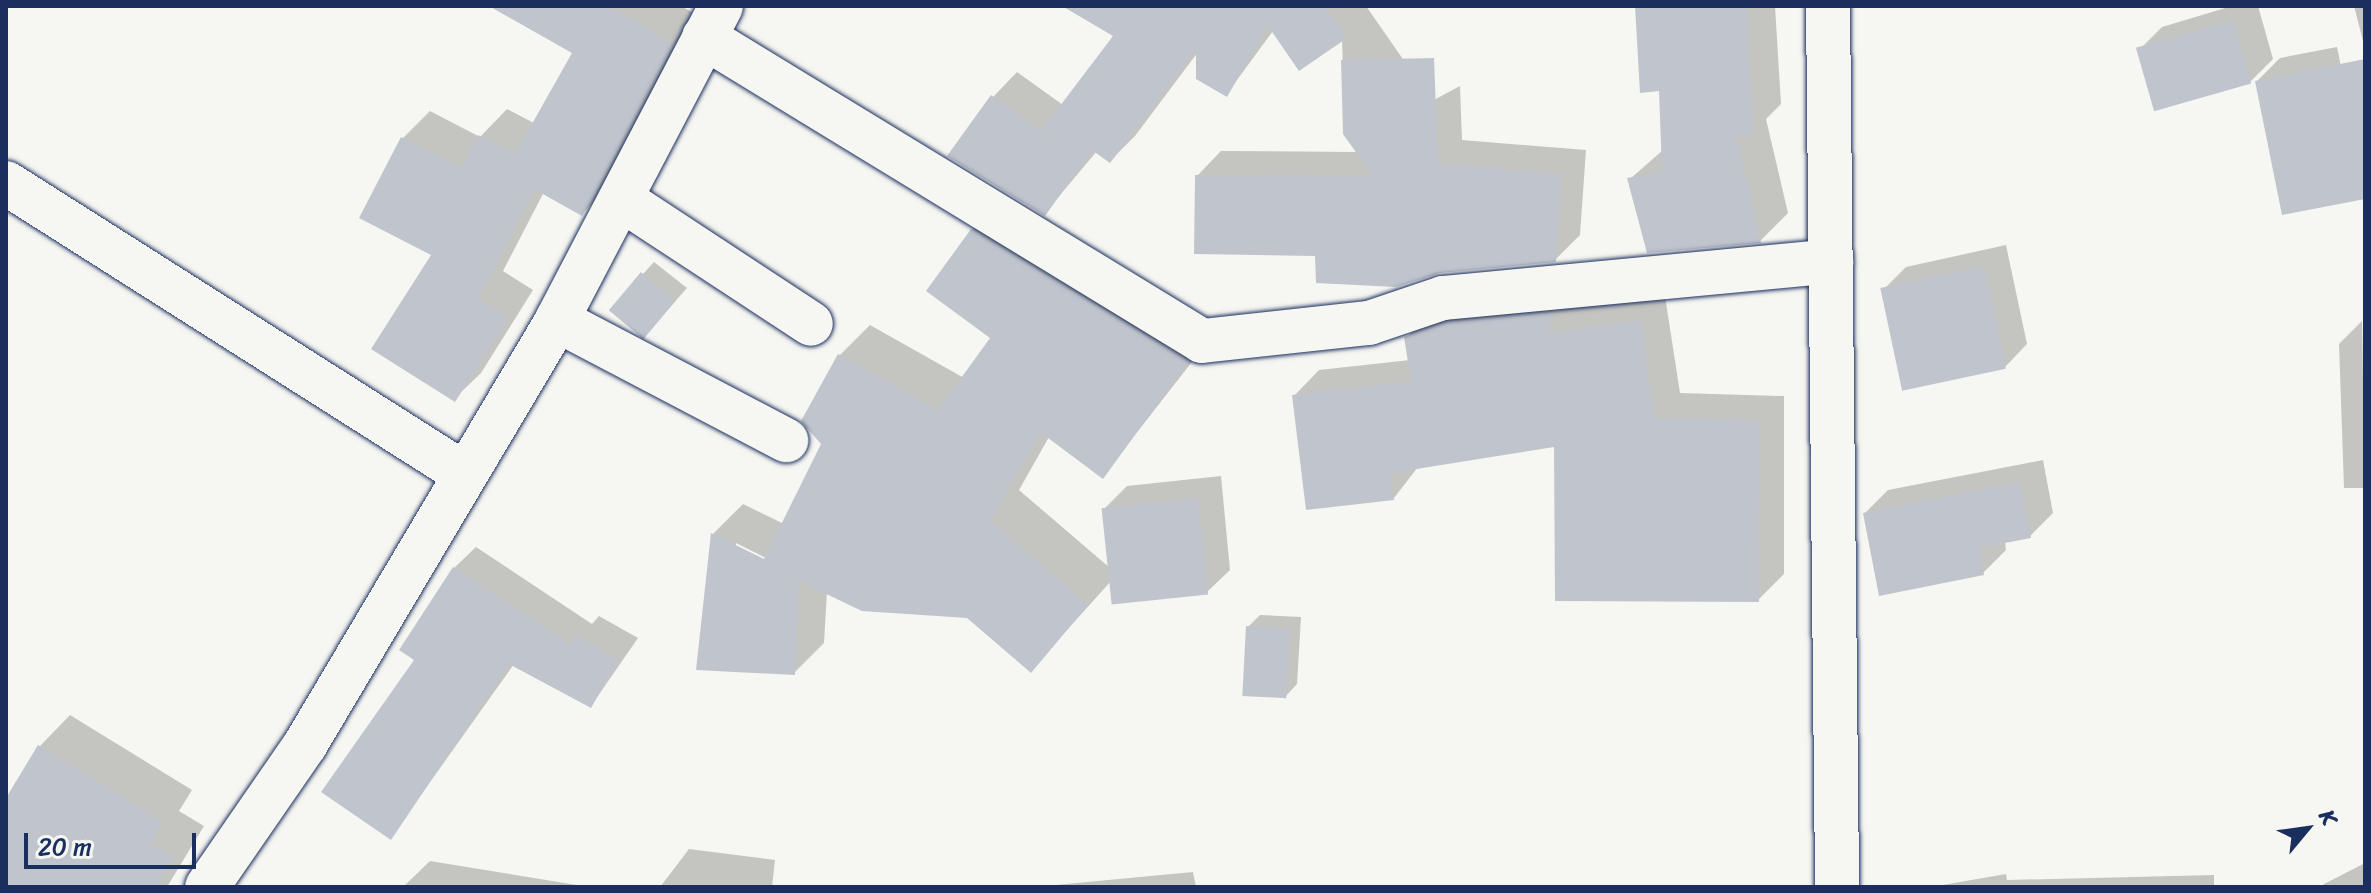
<!DOCTYPE html>
<style>
body{margin:0}
#map{position:relative;width:2371px;height:893px;overflow:hidden;background:#f6f6f2;font-family:Sriracha,sans-serif}
div>[style]{position:absolute}
[style*='--x']{left:calc(var(--x)*1px);top:calc(var(--y)*1px);width:calc(var(--w)*1px);rotate:calc(var(--a)*1deg)}
.shadow>*{inset:0;background:#0003}
.building>*{inset:0;background:#c0c4cd;transform-origin:0 0}
.roads{filter:drop-shadow(0 0 2px #1b2f5e) drop-shadow(0 0 2px #1b2f5e)}
.minor>*{height:44px;margin:-22px;padding:0 22px;transform-origin:22px;border-radius:22px;background:#f6f6f2}
span{translate:-50% -50%;white-space:nowrap;text-align:center;line-height:1.15;-webkit-text-stroke:7px #f6f6f2;paint-order:stroke}
.frame{position:absolute;inset:0;border:8px solid #1b2f5e;pointer-events:none}
.north{position:absolute;left:2267px;top:789px;width:80px;height:80px;-webkit-text-stroke:6px #f6f6f2;paint-order:stroke;rotate:61deg;font-size:22px;font-weight:700;line-height:32px;text-align:center;color:#1b2f5e}
.north::after{content:'';display:block;margin:auto;width:28px;height:36px;background:#1b2f5e;clip-path:polygon(50% 0,100% 100%,50% 72%,0 100%)}
.scale{position:absolute;left:24px;top:833px;width:172px;height:36px;box-sizing:border-box;border:4px solid #1b2f5e;border-top:0;padding-left:10px;font-size:24px;line-height:28px;white-space:nowrap;color:#1b2f5e;-webkit-text-stroke:6px #f6f6f2;paint-order:stroke}
</style>
<div id="map">
<div class="shadow">
<div style="clip-path:polygon(493px 6px,681px 6px,699px 16px,608px 187px,582px 214px,544px 192px,503px 271px,533px 290px,481px 373px,454px 399px,434px 254px,403px 138px,430px 111px,480px 137px,507px 109px,534px 123px,575px 53px)"></div>
<div style="clip-path:polygon(1066px 6px,1366px 6px,1432px 101px,1460px 86px,1462px 140px,1586px 150px,1580px 235px,1555px 260px,1317px 254px,1197px 176px,1221px 151px,1358px 152px,1345px 134px,1342px 39px,1273px 31px,1226px 95px,1198px 52px,1135px 136px,1110px 161px,1097px 151px,1045px 213px,993px 97px,1017px 72px,1063px 105px,1116px 35px)"></div>
<div style="clip-path:polygon(1637px 6px,1775px 6px,1781px 104px,1766px 119px,1788px 213px,1760px 241px,1630px 179px,1663px 150px,1660px 89px)"></div>
<div style="clip-path:polygon(2232px 6px,2258px 6px,2273px 59px,2250px 82px,2139px 50px,2162px 27px)"></div>
<div style="clip-path:polygon(2354px 6px,2365px 6px,2365px 49px)"></div>
<div style="clip-path:polygon(2337px 47px,2364px 179px,2257px 81px,2280px 58px)"></div>
<div style="clip-path:polygon(evenodd,1002px 200px,1216px 331px,1103px 476px,1049px 437px,1019px 490px,1110px 568px,1104px 509px,1127px 486px,1221px 476px,1230px 570px,1207px 592px,1111px 581px,1031px 670px,968px 616px,827px 592px,824px 643px,794px 673px,713px 534px,743px 504px,784px 524px,823px 444px,840px 355px,870px 325px,964px 378px,993px 338px,972px 230px,1002px 200px,736px 543px,774px 562px,773px 565px,736px 548px,736px 543px)"></div>
<div style="clip-path:polygon(2006px 245px,2027px 344px,2005px 367px,1883px 290px,1906px 267px)"></div>
<div style="clip-path:polygon(654px 262px,687px 288px,656px 323px,643px 274px)"></div>
<div style="clip-path:polygon(1576px 288px,1575px 308px,1665px 296px,1680px 393px,1784px 396px,1784px 574px,1758px 600px,1556px 444px,1418px 467px,1394px 498px,1294px 396px,1319px 370px,1410px 360px,1406px 338px,1432px 313px)"></div>
<div style="clip-path:polygon(2362px 321px,2365px 488px,2344px 488px,2339px 344px)"></div>
<div style="clip-path:polygon(2043px 460px,2053px 513px,2030px 536px,2005px 541px,2006px 550px,1983px 573px,1865px 513px,1888px 490px)"></div>
<div style="clip-path:polygon(476px 547px,592px 624px,599px 616px,638px 638px,591px 706px,514px 664px,391px 837px,417px 659px,454px 568px)"></div>
<div style="clip-path:polygon(1260px 615px,1301px 617px,1297px 684px,1286px 696px,1248px 627px)"></div>
<div style="clip-path:polygon(70px 715px,192px 790px,179px 811px,204px 826px,167px 887px,6px 887px,6px 802px,40px 746px)"></div>
<div style="clip-path:polygon(689px 849px,775px 860px,772px 887px,660px 887px)"></div>
<div style="clip-path:polygon(430px 861px,589px 887px,403px 887px)"></div>
<div style="clip-path:polygon(2365px 863px,2365px 887px,2321px 887px,2324px 884px)"></div>
<div style="clip-path:polygon(1193px 872px,1196px 887px,1034px 887px)"></div>
<div style="clip-path:polygon(2006px 874px,2007px 880px,2214px 875px,2214px 887px,1931px 887px)"></div>
</div>
<div class="building">
<div style="clip-path:polygon(489px 6px,608px 6px,673px 44px,582px 216px,534px 189px,478px 299px,508px 318px,455px 402px,371px 349px,431px 255px,359px 218px,401px 137px,462px 168px,478px 135px,515px 154px,572px 53px)"></div>
<div style="clip-path:polygon(1062px 6px,1325px 6px,1347px 38px,1299px 71px,1268px 26px,1227px 97px,1196px 79px,1196px 49px,1110px 163px,1092px 150px,1045px 216px,947px 156px,991px 95px,1041px 131px,1113px 36px)"></div>
<div style="clip-path:polygon(1635px 6px,1746px 6px,1754px 134px,1736px 135px,1761px 243px,1647px 253px,1627px 178px,1662px 172px,1659px 91px,1640px 93px)"></div>
<div style="left:2233px;top:20px;width:66px;height:101px;rotate:74deg"></div>
<div style="clip-path:polygon(1434px 58px,1438px 164px,1562px 174px,1556px 262px,1440px 273px,1396px 287px,1316px 283px,1315px 256px,1194px 254px,1195px 175px,1373px 176px,1343px 134px,1341px 60px)"></div>
<div style="clip-path:polygon(2365px 59px,2365px 199px,2282px 215px,2255px 81px)"></div>
<div style="clip-path:polygon(971px 229px,1188px 362px,1103px 479px,1040px 432px,990px 521px,1088px 605px,1031px 673px,967px 618px,862px 611px,799px 581px,795px 675px,696px 670px,711px 533px,764px 559px,821px 444px,801px 421px,838px 354px,938px 410px,990px 338px,926px 291px)"></div>
<div style="left:1984px;top:266px;width:105px;height:106px;rotate:78deg"></div>
<div style="left:641px;top:272px;width:45px;height:50px;rotate:40deg"></div>
<div style="clip-path:polygon(1552px 313px,1551px 333px,1640px 320px,1655px 418px,1760px 420px,1759px 602px,1555px 601px,1554px 447px,1391px 473px,1394px 500px,1306px 510px,1292px 395px,1411px 381px,1404px 337px,1448px 323px)"></div>
<div style="clip-path:polygon(2020px 482px,2031px 538px,1979px 548px,1984px 575px,1879px 596px,1863px 513px)"></div>
<div style="left:1198px;top:498px;width:97px;height:97px;rotate:84deg"></div>
<div style="clip-path:polygon(453px 567px,571px 645px,576px 636px,618px 660px,591px 708px,509px 664px,391px 840px,321px 792px,414px 660px,399px 650px)"></div>
<div style="left:1246px;top:626px;width:44px;height:70px;rotate:3deg"></div>
<div style="clip-path:polygon(38px 745px,163px 822px,150px 843px,174px 857px,156px 887px,6px 887px,6px 798px)"></div>
</div>
<div class="roads">
<div class="minor">
<div style="--x:1828;--y:6;--w:881;--a:89.41"></div>
<div style="--x:704;--y:37;--w:583;--a:31.4"></div>
<div style="--x:1202;--y:341;--w:168;--a:-6.2"></div>
<div style="--x:1369;--y:323;--w:78;--a:-18.7"></div>
<div style="--x:1443;--y:298;--w:390;--a:-5.4"></div>
<div style="--x:6;--y:183;--w:541;--a:32.4"></div>
<div style="--x:621;--y:199;--w:227;--a:33.3"></div>
<div style="--x:557;--y:320;--w:259;--a:27.7"></div>
<div style="--x:207;--y:887;--w:173;--a:-55.4"></div>
<div style="--x:305;--y:745;--w:494;--a:-59.3"></div>
<div style="--x:557;--y:320;--w:354;--a:-62.4"></div>
</div>
</div>
<div class="frame"></div>
<div class="north">K</div>
<div class="scale">20 m</div>
</div>
